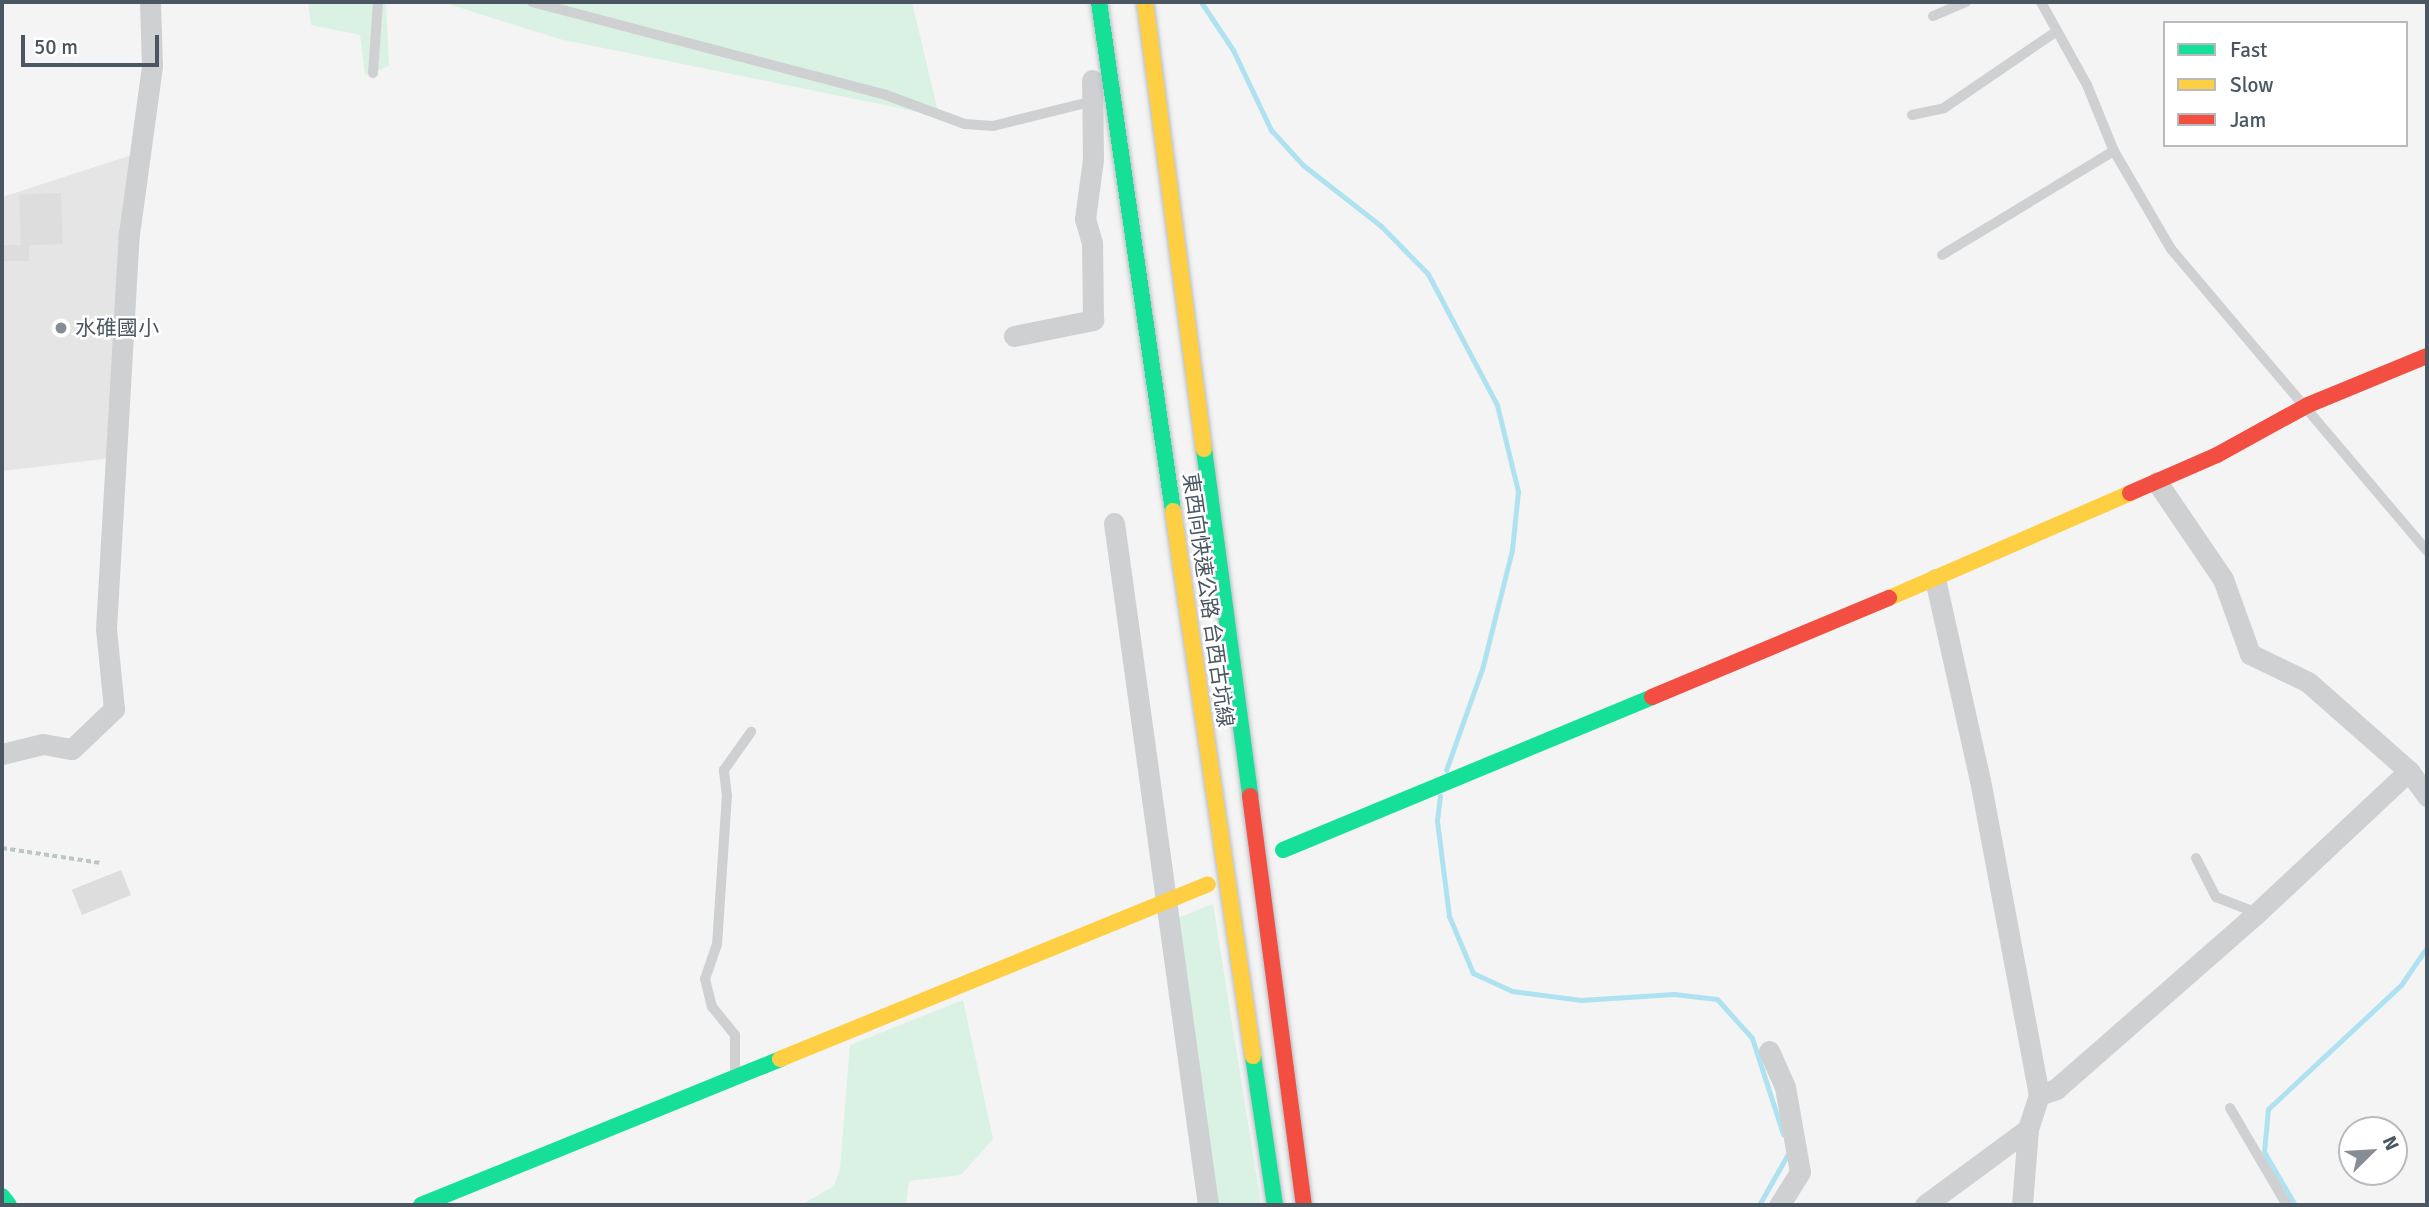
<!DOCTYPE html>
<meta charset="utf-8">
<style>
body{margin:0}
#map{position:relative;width:2429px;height:1207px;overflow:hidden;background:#f4f4f4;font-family:Signika,"Noto Sans TC",sans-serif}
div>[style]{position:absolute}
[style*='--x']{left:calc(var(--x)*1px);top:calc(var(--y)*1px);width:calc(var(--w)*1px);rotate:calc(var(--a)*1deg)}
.education>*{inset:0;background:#e6e5e6}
.green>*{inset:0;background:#d9f2e3}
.stream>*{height:5px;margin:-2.5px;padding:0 2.5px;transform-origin:2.5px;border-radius:2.5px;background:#aee2f0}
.building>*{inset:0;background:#ddddde;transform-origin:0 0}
.path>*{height:3.5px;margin-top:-1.75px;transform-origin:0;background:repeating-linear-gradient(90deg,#bcc7c4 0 5px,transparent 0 8.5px)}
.lane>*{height:10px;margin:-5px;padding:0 5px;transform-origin:5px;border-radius:5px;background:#ced0d2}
.street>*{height:21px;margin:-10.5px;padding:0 10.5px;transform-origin:10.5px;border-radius:10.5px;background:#ced0d2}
.fast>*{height:16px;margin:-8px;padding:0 8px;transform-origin:8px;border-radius:8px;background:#16e098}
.slow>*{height:16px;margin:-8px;padding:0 8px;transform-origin:8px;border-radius:8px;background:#ffcf43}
.jam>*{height:16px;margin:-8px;padding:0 8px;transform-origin:8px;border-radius:8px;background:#f24e42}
.bridges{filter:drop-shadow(0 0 2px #b9bec3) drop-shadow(0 0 2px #b9bec3)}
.fast-bridge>*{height:16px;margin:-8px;padding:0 8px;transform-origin:8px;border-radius:8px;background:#16e098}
.slow-bridge>*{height:16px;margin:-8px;padding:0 8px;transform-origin:8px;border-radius:8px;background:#ffcf43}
.jam-bridge>*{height:16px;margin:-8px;padding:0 8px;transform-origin:8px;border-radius:8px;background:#f24e42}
.dots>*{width:19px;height:19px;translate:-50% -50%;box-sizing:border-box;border:4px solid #fff;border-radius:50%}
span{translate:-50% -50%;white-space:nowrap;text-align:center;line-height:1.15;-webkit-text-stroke:5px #fff;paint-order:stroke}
.poi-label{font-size:21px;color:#4a5661}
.left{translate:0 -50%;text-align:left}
.street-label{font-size:21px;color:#4a5661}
.frame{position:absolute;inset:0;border:4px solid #4a5661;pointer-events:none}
.legend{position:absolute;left:2163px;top:21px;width:245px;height:126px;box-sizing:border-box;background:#fff;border:2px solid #b7bbc0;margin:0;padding:9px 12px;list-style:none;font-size:21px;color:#4a5661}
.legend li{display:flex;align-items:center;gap:14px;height:35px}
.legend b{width:35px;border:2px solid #b7bbc0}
.north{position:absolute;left:2338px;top:1116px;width:70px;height:70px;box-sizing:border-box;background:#fff;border:2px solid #b7bbc0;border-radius:50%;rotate:66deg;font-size:19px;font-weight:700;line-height:28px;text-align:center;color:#4a5661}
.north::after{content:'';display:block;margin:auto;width:24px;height:32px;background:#868d94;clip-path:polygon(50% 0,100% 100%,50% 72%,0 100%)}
.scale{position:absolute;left:21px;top:35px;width:138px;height:32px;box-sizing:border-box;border:4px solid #4a5661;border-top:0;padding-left:9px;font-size:21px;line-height:24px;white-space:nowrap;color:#4a5661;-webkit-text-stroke:5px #fff;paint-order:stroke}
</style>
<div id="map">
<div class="education">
<div style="clip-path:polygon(132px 155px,111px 458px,2px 471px,2px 197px)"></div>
</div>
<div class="green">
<div style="clip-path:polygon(308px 2px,386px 2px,389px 66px,365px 75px,360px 35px,311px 25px)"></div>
<div style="clip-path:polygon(442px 2px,912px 2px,939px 116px,559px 39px)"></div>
<div style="clip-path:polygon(1213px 904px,1261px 1205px,1217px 1205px,1177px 918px)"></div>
<div style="clip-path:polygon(963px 1000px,993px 1139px,961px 1175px,909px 1181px,906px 1205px,801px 1205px,834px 1186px,840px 1169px,850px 1045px)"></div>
</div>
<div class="stream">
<div style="--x:1201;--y:2;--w:58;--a:56.3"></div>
<div style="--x:1233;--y:50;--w:89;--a:64.6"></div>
<div style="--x:1271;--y:130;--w:47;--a:47.6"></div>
<div style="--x:1303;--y:165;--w:99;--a:38"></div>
<div style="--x:1381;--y:226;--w:67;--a:45.6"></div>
<div style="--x:1428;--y:274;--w:148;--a:62.2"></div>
<div style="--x:1497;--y:405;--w:89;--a:76.3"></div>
<div style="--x:1518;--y:491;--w:59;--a:95.8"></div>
<div style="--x:1512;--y:550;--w:123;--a:104.1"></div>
<div style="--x:1482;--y:669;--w:107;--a:109.6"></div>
<div style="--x:1440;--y:796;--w:25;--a:97"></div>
<div style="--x:1437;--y:821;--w:96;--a:82.8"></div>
<div style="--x:1449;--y:916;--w:62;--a:67.2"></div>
<div style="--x:1473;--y:973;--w:43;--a:24.8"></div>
<div style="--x:1512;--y:991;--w:70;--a:7.4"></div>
<div style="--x:1581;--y:1000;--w:93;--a:-3.7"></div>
<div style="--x:1674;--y:994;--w:43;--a:6.6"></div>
<div style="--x:1717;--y:999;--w:52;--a:48.1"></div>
<div style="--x:1752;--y:1038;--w:101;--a:72.1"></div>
<div style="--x:1759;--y:1205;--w:59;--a:-60.4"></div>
<div style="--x:2295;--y:1205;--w:61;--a:-120.3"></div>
<div style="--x:2264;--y:1152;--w:43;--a:-84.7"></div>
<div style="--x:2268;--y:1109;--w:182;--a:-43"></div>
<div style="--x:2401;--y:985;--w:46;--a:-55.6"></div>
</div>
<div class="building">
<div style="left:61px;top:193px;width:51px;height:42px;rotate:88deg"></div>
<div style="left:29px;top:245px;width:16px;height:27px;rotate:90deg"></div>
<div style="left:121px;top:870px;width:27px;height:53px;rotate:68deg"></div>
</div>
<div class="path">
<div style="--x:2;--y:848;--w:100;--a:8.6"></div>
</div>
<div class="lane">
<div style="--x:532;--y:2;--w:366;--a:14.7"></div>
<div style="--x:886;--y:95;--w:84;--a:20.2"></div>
<div style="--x:965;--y:124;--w:28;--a:4"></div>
<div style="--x:993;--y:126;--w:103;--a:-14"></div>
<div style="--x:2041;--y:2;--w:95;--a:61"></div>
<div style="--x:2087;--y:85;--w:71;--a:67.8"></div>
<div style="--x:2114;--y:151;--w:113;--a:59.8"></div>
<div style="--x:2171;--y:249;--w:396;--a:49.7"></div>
<div style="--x:1933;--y:16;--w:36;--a:-23"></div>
<div style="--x:373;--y:73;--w:71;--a:-86"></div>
<div style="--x:1912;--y:115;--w:33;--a:-12"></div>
<div style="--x:1944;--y:108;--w:133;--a:-34.3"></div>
<div style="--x:1942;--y:255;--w:201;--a:-31.2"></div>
<div style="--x:2196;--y:858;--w:44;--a:62.9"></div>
<div style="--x:2216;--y:897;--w:44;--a:21.3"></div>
<div style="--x:735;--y:1075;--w:40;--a:-90"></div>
<div style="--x:735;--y:1035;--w:36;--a:-129"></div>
<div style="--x:712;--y:1007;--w:29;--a:-104"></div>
<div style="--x:705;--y:979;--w:36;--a:-71"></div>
<div style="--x:717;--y:945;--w:149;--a:-86.2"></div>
<div style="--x:727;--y:796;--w:26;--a:-97"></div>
<div style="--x:724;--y:770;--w:47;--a:-54.6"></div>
<div style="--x:2230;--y:1108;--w:113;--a:59.6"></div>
</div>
<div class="street">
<div style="--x:1014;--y:336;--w:81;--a:-11.4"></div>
<div style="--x:1093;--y:320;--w:77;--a:-90.7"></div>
<div style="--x:1092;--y:243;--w:25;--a:-106"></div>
<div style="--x:1085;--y:219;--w:61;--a:-82.4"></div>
<div style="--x:1093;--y:159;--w:79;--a:-90.7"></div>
<div style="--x:2157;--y:482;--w:117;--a:55.8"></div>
<div style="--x:2223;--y:579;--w:80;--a:70.2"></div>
<div style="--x:2250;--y:654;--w:64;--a:25.8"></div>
<div style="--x:2308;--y:682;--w:135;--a:41.4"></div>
<div style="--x:2409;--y:771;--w:31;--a:54"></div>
<div style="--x:1114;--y:523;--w:688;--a:82.15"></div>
<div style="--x:1935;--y:579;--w:206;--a:77.4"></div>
<div style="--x:1980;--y:780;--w:320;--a:79.4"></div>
<div style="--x:2039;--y:1095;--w:36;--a:108"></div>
<div style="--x:2028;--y:1129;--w:76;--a:94.5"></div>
<div style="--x:2;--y:754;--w:42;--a:-13.7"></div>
<div style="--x:43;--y:744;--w:29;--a:10"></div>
<div style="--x:72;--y:749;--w:58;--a:-43.6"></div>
<div style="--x:114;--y:709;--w:80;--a:-95.7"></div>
<div style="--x:106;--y:629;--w:396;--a:-86.7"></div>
<div style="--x:129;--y:234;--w:170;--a:-82.2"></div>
<div style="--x:152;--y:66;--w:64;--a:-91.8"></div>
<div style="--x:1769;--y:1051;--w:39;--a:66"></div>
<div style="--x:1785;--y:1087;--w:86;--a:80"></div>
<div style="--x:1800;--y:1172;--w:39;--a:122"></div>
<div style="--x:2039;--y:1095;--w:18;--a:-19"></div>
<div style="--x:2056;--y:1089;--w:267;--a:-41.2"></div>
<div style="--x:2257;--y:913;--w:208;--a:-43.1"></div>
<div style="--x:1925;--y:1205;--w:128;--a:-36.4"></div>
</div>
<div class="fast">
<div style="--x:1283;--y:850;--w:399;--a:-22.5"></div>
<div style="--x:2;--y:1196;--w:11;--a:52"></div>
<div style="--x:421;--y:1205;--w:388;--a:-22.1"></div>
</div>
<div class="slow">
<div style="--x:1889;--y:598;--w:263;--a:-23.5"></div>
<div style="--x:780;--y:1059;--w:462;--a:-22.2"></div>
</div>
<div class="jam">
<div style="--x:2130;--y:493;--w:95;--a:-23.6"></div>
<div style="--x:2217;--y:455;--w:104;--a:-28.8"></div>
<div style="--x:2308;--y:405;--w:129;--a:-22.4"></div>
<div style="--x:1652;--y:697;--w:257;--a:-22.7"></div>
</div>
<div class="bridges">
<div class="fast-bridge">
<div style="--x:1099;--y:2;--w:514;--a:81.73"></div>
<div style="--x:1204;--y:449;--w:350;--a:82.4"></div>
<div style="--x:1253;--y:1056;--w:151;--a:81.6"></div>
</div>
<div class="slow-bridge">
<div style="--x:1145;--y:2;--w:451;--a:82.5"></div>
<div style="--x:1173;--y:511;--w:551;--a:81.65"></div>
</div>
<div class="jam-bridge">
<div style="--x:1250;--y:796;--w:413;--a:82.5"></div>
</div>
</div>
<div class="dots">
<div style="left:61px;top:328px;background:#868d94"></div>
</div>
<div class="poi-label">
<span class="left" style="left:75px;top:328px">水碓國小</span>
</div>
<div class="street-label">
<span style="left:1208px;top:600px;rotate:82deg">東西向快速公路 台西古坑線</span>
</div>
<div class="frame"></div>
<ul class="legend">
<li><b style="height:9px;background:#16e098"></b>Fast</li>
<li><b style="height:9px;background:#ffcf43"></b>Slow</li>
<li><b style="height:9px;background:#f24e42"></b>Jam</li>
</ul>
<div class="north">N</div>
<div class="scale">50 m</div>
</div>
